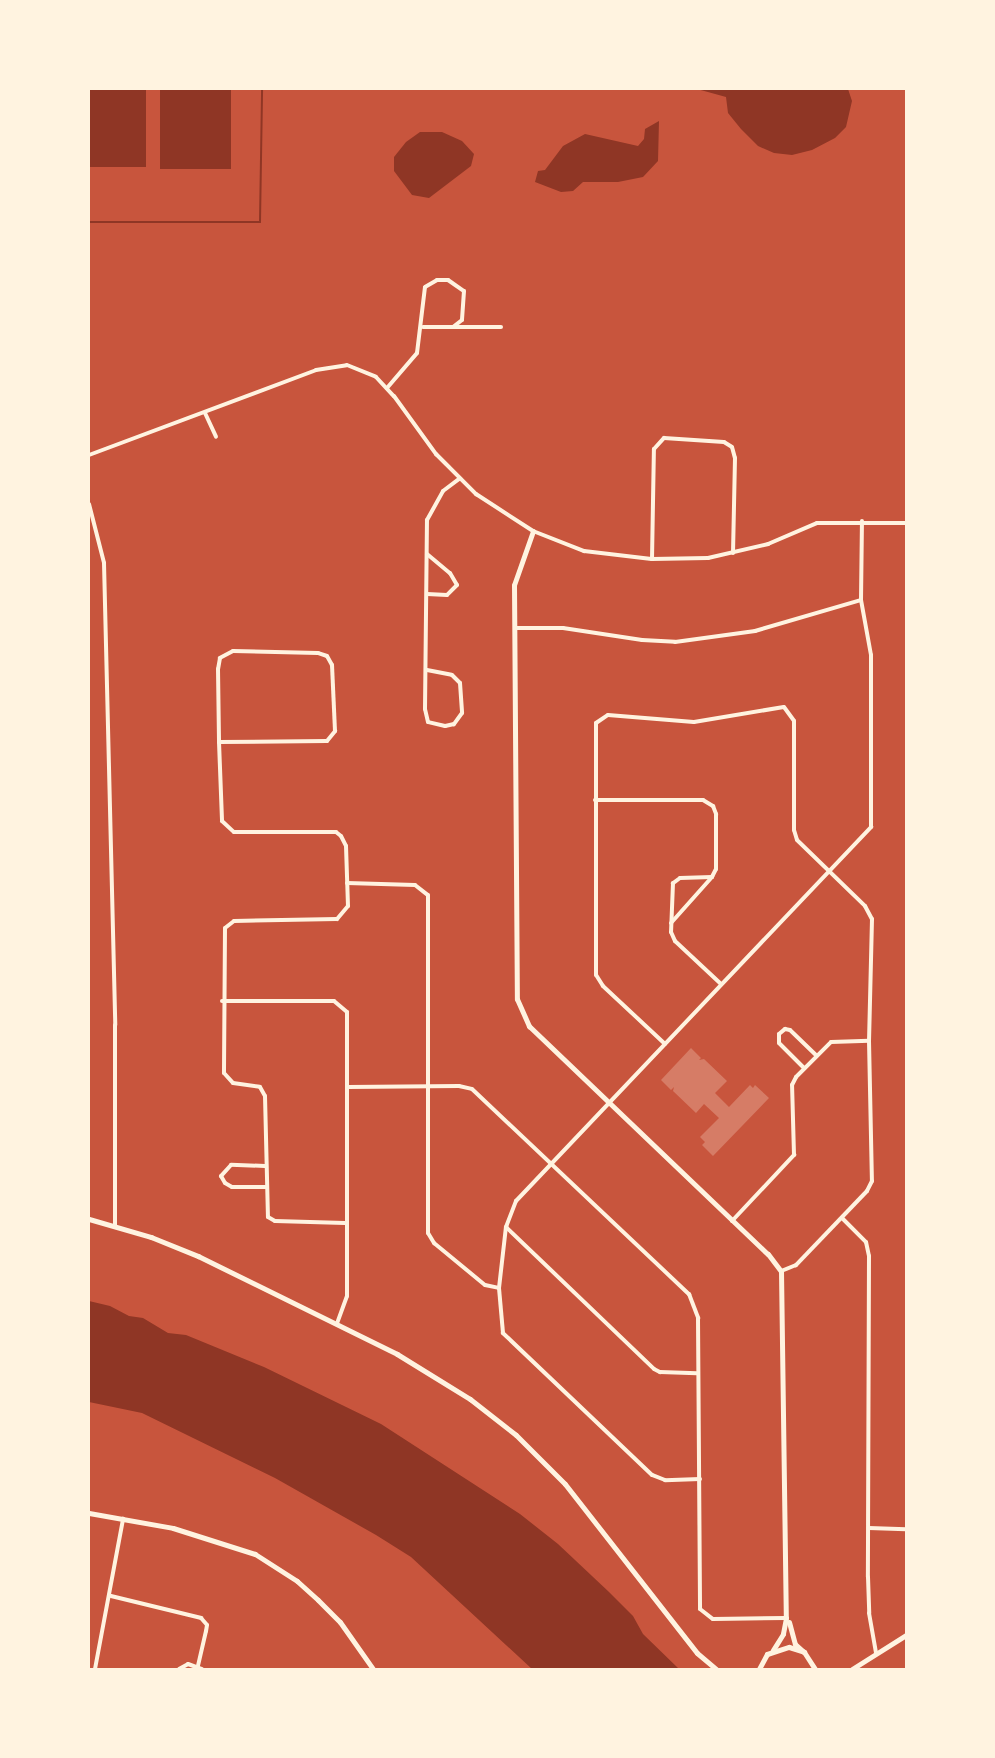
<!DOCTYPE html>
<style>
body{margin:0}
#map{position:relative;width:995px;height:1758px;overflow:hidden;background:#c8553d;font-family:Manrope,sans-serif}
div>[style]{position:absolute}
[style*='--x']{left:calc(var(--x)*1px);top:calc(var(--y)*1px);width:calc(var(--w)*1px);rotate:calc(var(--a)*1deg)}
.water>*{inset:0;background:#8f3625;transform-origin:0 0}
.stream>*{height:2px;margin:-1px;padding:0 1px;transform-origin:1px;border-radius:1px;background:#8f3625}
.building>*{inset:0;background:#d67c66}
.minor>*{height:4px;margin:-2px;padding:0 2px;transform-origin:2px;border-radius:2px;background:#fff3e0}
.tertiary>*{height:5px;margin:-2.5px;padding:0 2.5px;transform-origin:2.5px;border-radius:2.5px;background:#fff3e0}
span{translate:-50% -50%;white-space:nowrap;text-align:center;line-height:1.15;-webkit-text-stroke:4px #fff3e0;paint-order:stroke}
.frame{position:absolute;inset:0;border:90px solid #fff3e0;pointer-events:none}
</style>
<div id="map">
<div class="water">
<div style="left:89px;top:89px;width:57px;height:78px"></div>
<div style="left:160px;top:89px;width:71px;height:80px"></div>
<div style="clip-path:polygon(697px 89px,848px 89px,852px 101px,846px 127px,835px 138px,812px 150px,792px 155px,774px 153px,758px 146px,741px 129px,728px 113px,726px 97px)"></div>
<div style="clip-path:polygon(659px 121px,658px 161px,643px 177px,618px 182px,583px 182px,573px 191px,561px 192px,535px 182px,538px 171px,545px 170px,563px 146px,585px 134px,638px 146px,644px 139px,645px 129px)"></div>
<div style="clip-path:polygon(420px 132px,442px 132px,462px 141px,474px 154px,471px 166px,429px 198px,412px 195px,394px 171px,394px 157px,406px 142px)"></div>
<div style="clip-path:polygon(89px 1301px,110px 1306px,129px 1316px,143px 1318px,168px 1333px,186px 1335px,264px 1367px,381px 1424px,520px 1514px,558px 1544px,609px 1592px,633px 1616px,643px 1634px,679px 1669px,532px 1669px,411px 1557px,376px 1535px,275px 1478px,142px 1413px,89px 1402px)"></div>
</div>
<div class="stream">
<div style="--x:89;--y:222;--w:171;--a:0"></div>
<div style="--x:260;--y:222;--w:133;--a:-89.1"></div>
</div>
<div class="building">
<div style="clip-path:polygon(691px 1048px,701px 1058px,699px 1060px,704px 1059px,727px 1081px,715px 1093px,729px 1107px,750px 1085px,753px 1088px,755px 1085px,769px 1098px,713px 1156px,702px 1145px,705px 1142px,700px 1137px,719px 1118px,704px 1104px,696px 1113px,673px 1091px,674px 1087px,671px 1090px,661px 1080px)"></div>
</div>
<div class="minor">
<div style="--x:453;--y:327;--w:48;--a:0"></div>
<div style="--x:387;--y:388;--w:46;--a:-49.4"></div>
<div style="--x:417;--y:353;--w:66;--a:-83.1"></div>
<div style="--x:425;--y:287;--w:14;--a:-30"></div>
<div style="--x:437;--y:280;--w:11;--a:0"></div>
<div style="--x:448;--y:280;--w:19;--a:35"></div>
<div style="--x:464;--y:291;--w:29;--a:94"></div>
<div style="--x:462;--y:320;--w:11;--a:142"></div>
<div style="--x:453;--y:327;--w:30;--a:180"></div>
<div style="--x:205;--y:413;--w:26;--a:65"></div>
<div style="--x:89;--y:455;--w:242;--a:-20.5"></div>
<div style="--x:316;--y:370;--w:31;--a:-9"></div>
<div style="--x:347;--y:365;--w:31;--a:22"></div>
<div style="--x:376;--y:377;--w:26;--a:47"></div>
<div style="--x:394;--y:396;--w:72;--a:54.1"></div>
<div style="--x:436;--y:454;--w:57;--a:45"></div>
<div style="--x:476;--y:494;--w:68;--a:33"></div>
<div style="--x:533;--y:531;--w:55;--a:21.4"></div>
<div style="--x:584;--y:551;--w:68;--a:6.7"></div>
<div style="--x:652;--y:559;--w:56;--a:-1"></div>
<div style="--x:708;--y:558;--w:62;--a:-13.1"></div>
<div style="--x:768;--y:544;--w:53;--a:-23.2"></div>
<div style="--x:817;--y:523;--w:89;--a:0"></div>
<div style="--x:89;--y:504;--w:61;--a:75.7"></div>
<div style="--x:104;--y:563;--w:462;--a:88.6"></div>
<div style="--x:115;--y:1025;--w:201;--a:90"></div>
<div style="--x:427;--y:554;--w:30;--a:40"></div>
<div style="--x:450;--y:573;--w:14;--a:60"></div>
<div style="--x:457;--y:585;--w:14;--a:135"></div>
<div style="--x:447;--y:595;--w:20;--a:-177"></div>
<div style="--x:652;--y:559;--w:110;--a:-89"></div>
<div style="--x:654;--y:449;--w:15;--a:-48"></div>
<div style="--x:664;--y:438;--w:60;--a:3.8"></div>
<div style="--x:724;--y:442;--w:9;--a:32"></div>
<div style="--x:732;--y:447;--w:11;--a:75"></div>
<div style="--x:735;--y:458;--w:95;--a:91.2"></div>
<div style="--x:515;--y:628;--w:48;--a:0"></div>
<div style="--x:563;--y:628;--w:80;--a:8.6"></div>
<div style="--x:642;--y:640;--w:33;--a:3"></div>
<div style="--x:675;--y:642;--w:81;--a:-7.8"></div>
<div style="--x:755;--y:631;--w:110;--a:-16.3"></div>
<div style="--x:427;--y:670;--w:25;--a:11"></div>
<div style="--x:452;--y:675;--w:11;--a:45"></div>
<div style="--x:460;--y:683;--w:30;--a:86"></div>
<div style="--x:462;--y:713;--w:14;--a:126"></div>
<div style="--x:454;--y:724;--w:9;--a:167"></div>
<div style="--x:445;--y:726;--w:17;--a:-167"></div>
<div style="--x:428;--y:722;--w:13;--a:-103"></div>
<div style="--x:425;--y:709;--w:189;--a:-89.4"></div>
<div style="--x:427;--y:520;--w:33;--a:-61"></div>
<div style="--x:443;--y:491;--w:21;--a:-37"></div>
<div style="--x:219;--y:742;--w:108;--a:-0.5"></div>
<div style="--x:327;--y:741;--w:13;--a:-51"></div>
<div style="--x:335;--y:731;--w:66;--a:-92.6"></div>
<div style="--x:332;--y:665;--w:10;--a:-119"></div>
<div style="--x:327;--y:656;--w:9;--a:-162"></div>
<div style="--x:318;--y:653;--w:85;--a:-178.7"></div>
<div style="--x:233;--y:651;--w:15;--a:152"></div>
<div style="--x:220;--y:658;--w:11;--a:100"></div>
<div style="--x:218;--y:669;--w:73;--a:89.2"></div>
<div style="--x:219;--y:742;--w:79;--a:87.8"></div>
<div style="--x:222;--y:821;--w:16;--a:43"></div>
<div style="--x:234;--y:832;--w:102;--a:0"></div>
<div style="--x:336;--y:832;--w:6;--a:39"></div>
<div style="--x:341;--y:836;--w:11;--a:63"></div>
<div style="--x:346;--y:846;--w:60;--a:88.1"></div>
<div style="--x:348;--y:906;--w:17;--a:130"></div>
<div style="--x:337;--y:919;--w:103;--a:178.9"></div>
<div style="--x:234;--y:921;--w:11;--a:142"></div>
<div style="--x:225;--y:928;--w:145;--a:90.4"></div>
<div style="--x:224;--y:1073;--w:13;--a:48"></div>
<div style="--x:233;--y:1083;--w:27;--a:8"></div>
<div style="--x:260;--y:1087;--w:10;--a:61"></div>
<div style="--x:265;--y:1096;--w:121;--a:88.6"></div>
<div style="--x:268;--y:1217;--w:8;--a:30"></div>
<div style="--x:275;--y:1221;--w:70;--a:1.6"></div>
<div style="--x:595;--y:800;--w:108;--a:0"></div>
<div style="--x:703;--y:800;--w:12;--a:31"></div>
<div style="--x:713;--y:806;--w:9;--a:69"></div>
<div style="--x:716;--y:814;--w:55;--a:90"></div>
<div style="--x:716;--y:869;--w:9;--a:117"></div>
<div style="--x:712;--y:877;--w:32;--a:178"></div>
<div style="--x:680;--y:878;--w:9;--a:144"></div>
<div style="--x:673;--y:883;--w:49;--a:92.3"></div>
<div style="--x:671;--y:932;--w:10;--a:66"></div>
<div style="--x:675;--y:941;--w:63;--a:43.1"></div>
<div style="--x:347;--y:883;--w:68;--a:1.7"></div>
<div style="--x:415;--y:885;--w:16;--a:38"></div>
<div style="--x:428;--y:895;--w:338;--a:90"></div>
<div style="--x:428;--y:1233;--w:12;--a:59"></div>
<div style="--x:434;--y:1243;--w:66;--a:39.5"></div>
<div style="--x:485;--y:1285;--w:14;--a:12"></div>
<div style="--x:671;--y:923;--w:62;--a:-48.3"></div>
<div style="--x:222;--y:1001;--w:112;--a:0"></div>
<div style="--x:334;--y:1001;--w:17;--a:40"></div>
<div style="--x:347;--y:1012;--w:284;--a:90"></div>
<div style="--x:347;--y:1296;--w:30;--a:110"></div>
<div style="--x:665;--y:1044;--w:85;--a:-136.9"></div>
<div style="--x:603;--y:986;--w:13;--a:-122"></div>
<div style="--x:596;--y:975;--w:252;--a:-90"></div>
<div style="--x:596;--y:723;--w:14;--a:-34"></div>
<div style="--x:608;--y:715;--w:86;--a:4.7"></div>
<div style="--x:694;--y:722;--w:91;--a:-9.5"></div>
<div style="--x:784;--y:707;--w:17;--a:54"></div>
<div style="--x:794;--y:721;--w:109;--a:90"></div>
<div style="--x:794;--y:830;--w:10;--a:73"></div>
<div style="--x:797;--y:840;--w:95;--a:44.1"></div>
<div style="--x:865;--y:906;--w:15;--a:62"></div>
<div style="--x:872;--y:919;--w:122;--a:91.4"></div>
<div style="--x:869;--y:1041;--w:140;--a:88.8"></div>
<div style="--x:872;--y:1181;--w:11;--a:117"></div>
<div style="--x:867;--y:1191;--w:103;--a:133.8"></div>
<div style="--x:796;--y:1265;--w:16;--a:158"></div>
<div style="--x:804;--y:1068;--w:35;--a:-135"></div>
<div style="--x:779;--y:1043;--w:9;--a:-90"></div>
<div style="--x:779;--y:1034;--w:8;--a:-40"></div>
<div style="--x:785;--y:1029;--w:5;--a:11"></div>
<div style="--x:790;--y:1030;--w:36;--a:44"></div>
<div style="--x:348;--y:1087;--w:111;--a:-0.5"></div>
<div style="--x:459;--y:1086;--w:13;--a:13"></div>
<div style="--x:472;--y:1089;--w:299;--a:43.4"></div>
<div style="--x:689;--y:1294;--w:26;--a:69"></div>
<div style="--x:698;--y:1318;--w:291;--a:89.6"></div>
<div style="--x:700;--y:1609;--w:16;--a:38"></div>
<div style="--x:713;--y:1619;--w:73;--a:-0.8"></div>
<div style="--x:265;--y:1166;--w:34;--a:-178"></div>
<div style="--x:231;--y:1165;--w:15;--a:132"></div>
<div style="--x:221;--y:1176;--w:8;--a:60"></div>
<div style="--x:225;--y:1183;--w:8;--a:30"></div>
<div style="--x:232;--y:1187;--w:34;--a:0"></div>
<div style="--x:842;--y:1218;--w:34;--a:45"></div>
<div style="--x:866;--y:1242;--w:14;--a:78"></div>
<div style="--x:869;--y:1256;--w:321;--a:90.2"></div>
<div style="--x:868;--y:1577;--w:36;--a:88"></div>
<div style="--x:869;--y:1613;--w:40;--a:80"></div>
<div style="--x:732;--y:1221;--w:91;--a:-46.8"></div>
<div style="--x:794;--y:1155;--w:70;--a:-91.6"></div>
<div style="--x:792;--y:1085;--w:9;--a:-63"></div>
<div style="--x:796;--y:1077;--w:49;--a:-45"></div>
<div style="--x:831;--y:1042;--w:38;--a:-2"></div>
<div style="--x:506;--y:1227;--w:205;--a:43.8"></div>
<div style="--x:654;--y:1369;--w:7;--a:27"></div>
<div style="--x:660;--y:1372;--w:37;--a:2"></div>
<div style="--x:700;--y:1479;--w:35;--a:178"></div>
<div style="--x:665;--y:1480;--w:14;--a:-159"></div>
<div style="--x:652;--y:1475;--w:206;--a:-136.4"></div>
<div style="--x:503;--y:1333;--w:45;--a:-95.1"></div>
<div style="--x:499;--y:1288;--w:61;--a:-83.5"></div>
<div style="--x:506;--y:1227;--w:28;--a:-69"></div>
<div style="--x:516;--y:1201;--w:516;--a:-46.49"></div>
<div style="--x:871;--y:827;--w:172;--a:-90"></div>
<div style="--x:871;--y:655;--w:56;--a:-100.3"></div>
<div style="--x:861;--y:600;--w:79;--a:-89.3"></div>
<div style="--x:869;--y:1528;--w:37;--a:2"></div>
<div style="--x:111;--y:1596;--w:93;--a:13.7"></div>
<div style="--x:201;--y:1618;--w:9;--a:49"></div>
<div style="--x:207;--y:1625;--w:6;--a:99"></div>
<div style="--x:206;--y:1631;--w:36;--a:103"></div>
<div style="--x:95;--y:1669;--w:153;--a:-79.4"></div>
<div style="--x:179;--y:1669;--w:10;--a:-29"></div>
<div style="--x:188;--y:1664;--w:15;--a:20"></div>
</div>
<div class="tertiary">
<div style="--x:533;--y:531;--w:57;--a:109.4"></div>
<div style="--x:514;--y:585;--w:414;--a:89.6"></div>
<div style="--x:517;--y:999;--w:30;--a:66"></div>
<div style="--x:529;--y:1026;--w:330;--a:43.7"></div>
<div style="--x:768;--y:1254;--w:21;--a:53"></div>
<div style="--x:781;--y:1271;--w:347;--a:89.2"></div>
<div style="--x:786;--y:1618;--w:16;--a:101"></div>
<div style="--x:783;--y:1634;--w:19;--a:122"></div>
<div style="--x:89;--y:1219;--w:65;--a:16.2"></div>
<div style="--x:151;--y:1237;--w:51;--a:22"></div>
<div style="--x:198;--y:1256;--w:222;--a:26.2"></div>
<div style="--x:397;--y:1354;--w:86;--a:31.7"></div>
<div style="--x:470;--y:1399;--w:58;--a:38"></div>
<div style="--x:516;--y:1435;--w:69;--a:45"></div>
<div style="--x:565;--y:1484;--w:214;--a:52"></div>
<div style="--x:697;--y:1653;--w:25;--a:40"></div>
<div style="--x:89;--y:1513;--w:85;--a:10.1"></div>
<div style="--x:173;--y:1528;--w:86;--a:17.6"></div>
<div style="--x:255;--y:1554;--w:50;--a:32.7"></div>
<div style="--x:297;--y:1581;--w:28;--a:42"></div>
<div style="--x:318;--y:1600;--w:31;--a:45"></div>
<div style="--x:340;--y:1622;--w:57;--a:54.9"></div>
<div style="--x:789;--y:1622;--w:23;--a:75"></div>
<div style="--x:795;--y:1644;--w:12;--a:42"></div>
<div style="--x:759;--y:1669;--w:17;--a:-62"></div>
<div style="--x:767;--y:1654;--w:23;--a:-18"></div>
<div style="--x:789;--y:1647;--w:16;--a:18"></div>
<div style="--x:804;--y:1652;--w:20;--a:57"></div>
<div style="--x:852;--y:1669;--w:64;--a:-32.2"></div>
</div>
<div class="frame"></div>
</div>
